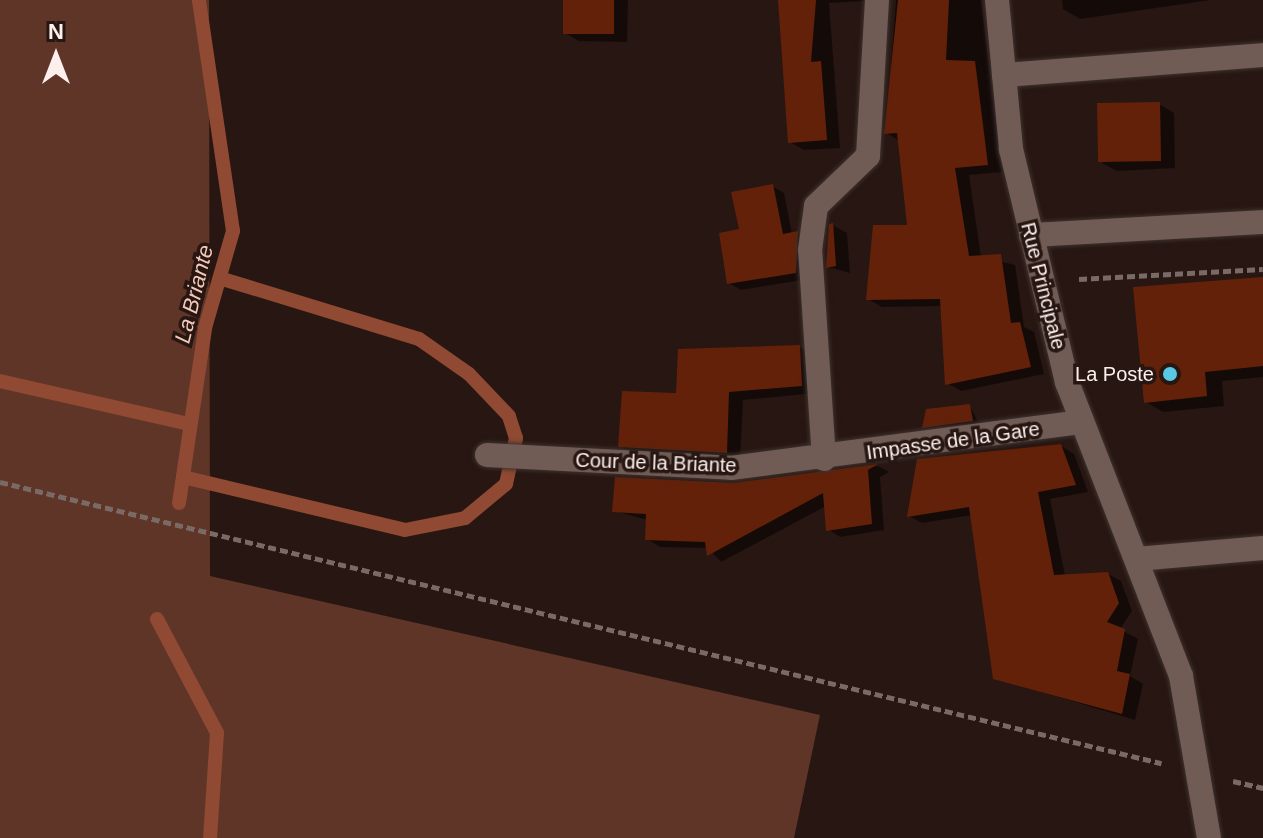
<!DOCTYPE html>
<style>
body{margin:0}
#map{position:relative;width:1263px;height:838px;overflow:hidden;background:#271611;font-family:Helvetica,sans-serif}
div>[style]{position:absolute}
[style*='--x']{left:calc(var(--x)*1px);top:calc(var(--y)*1px);width:calc(var(--w)*1px);rotate:calc(var(--a)*1deg)}
.green>*{inset:0;background:#5f3528}
.shadow>*{inset:0;background:#0007}
.stream>*{height:14px;margin:-7px;padding:0 7px;transform-origin:7px;border-radius:7px;background:#904932}
.building>*{inset:0;background:#642109;transform-origin:0 0}
.path>*{height:5px;margin-top:-2.5px;transform-origin:0;background:repeating-linear-gradient(90deg,#7a6a66 0 8px,transparent 0 12px)}
.roads{filter:drop-shadow(0 0 2px #3e3230) drop-shadow(0 0 2px #3e3230)}
.minor>*{height:24px;margin:-12px;padding:0 12px;transform-origin:12px;border-radius:12px;background:#705c55}
.dots>*{width:22px;height:22px;translate:-50% -50%;box-sizing:border-box;border:4px solid #271611;border-radius:50%}
span{translate:-50% -50%;white-space:nowrap;text-align:center;line-height:1.15;-webkit-text-stroke:7px #271611;paint-order:stroke}
.street-label{font-size:20px;color:#fcefec}
.poi-label{font-size:20px;color:#fcefec}
.right{translate:-100% -50%;text-align:right}
.water-label{font-size:22px;color:#f4c9bb;font-style:italic}
.north{position:absolute;left:16px;top:16px;width:80px;height:80px;-webkit-text-stroke:6px #271611;paint-order:stroke;rotate:0deg;font-size:22px;font-weight:700;line-height:32px;text-align:center;color:#fcefec}
.north::after{content:'';display:block;margin:auto;width:28px;height:36px;background:#fcefec;clip-path:polygon(50% 0,100% 100%,50% 72%,0 100%)}
</style>
<div id="map">
<div class="green">
<div style="clip-path:polygon(0 0,209px 0,210px 576px,820px 715px,794px 838px,0 838px)"></div>
</div>
<div class="shadow">
<div style="clip-path:polygon(566px 0,628px 0,627px 42px,579px 41px,565px 33px)"></div>
<div style="clip-path:polygon(780px 0,882px 0,829px 3px,840px 148px,804px 150px,790px 142px)"></div>
<div style="clip-path:polygon(896px 0,981px 0,1002px 172px,969px 175px,981px 257px,1015px 265px,1024px 327px,1034px 332px,1044px 374px,961px 391px,947px 383px,942px 306px,882px 307px,868px 299px,909px 227px,900px 141px,886px 133px)"></div>
<div style="clip-path:polygon(1062px 0,1211px 0,1080px 19px,1063px 9px)"></div>
<div style="clip-path:polygon(1159px 104px,1174px 113px,1175px 168px,1117px 171px,1102px 163px)"></div>
<div style="clip-path:polygon(772px 186px,784px 193px,792px 234px,809px 239px,808px 279px,741px 290px,729px 283px,741px 231px)"></div>
<div style="clip-path:polygon(834px 226px,847px 233px,850px 273px,828px 267px)"></div>
<div style="clip-path:polygon(1263px 279px,1263px 377px,1222px 381px,1224px 406px,1163px 412px,1146px 402px)"></div>
<div style="clip-path:polygon(800px 347px,814px 356px,816px 393px,743px 400px,740px 460px,634px 454px,620px 446px,678px 395px)"></div>
<div style="clip-path:polygon(970px 406px,979px 424px,925px 427px)"></div>
<div style="clip-path:polygon(1061px 446px,1074px 454px,1088px 492px,1050px 499px,1065px 576px,1108px 574px,1121px 581px,1132px 611px,1120px 629px,1138px 639px,1130px 676px,1143px 684px,1135px 720px,995px 678px,972px 515px,922px 523px,909px 516px)"></div>
<div style="clip-path:polygon(878px 466px,889px 472px,880px 477px,884px 530px,840px 537px,828px 529px,826px 506px,721px 562px,708px 548px,660px 547px,647px 539px,648px 520px,614px 511px,733px 485px)"></div>
</div>
<div class="stream">
<div style="--x:0;--y:381;--w:195;--a:12.8"></div>
<div style="--x:183;--y:477;--w:228;--a:13.4"></div>
<div style="--x:405;--y:530;--w:61;--a:-11.3"></div>
<div style="--x:465;--y:518;--w:53;--a:-39.7"></div>
<div style="--x:506;--y:484;--w:47;--a:-77.7"></div>
<div style="--x:516;--y:438;--w:23;--a:-108"></div>
<div style="--x:509;--y:416;--w:58;--a:-133.6"></div>
<div style="--x:469;--y:374;--w:61;--a:-145"></div>
<div style="--x:419;--y:339;--w:208;--a:-163"></div>
<div style="--x:179;--y:503;--w:177;--a:-81.5"></div>
<div style="--x:205;--y:328;--w:101;--a:-73.9"></div>
<div style="--x:233;--y:231;--w:233;--a:-98.4"></div>
<div style="--x:157;--y:619;--w:129;--a:62.2"></div>
<div style="--x:217;--y:733;--w:105;--a:93.8"></div>
</div>
<div class="building">
<div style="left:563px;top:0;width:51px;height:34px"></div>
<div style="clip-path:polygon(778px 0,816px 0,811px 62px,821px 61px,827px 140px,788px 143px)"></div>
<div style="clip-path:polygon(898px 0,949px 0,946px 60px,975px 61px,988px 165px,955px 168px,969px 256px,1001px 254px,1011px 323px,1020px 322px,1031px 367px,945px 385px,940px 299px,866px 300px,873px 225px,907px 225px,897px 133px,884px 134px)"></div>
<div style="left:1160px;top:102px;width:59px;height:63px;rotate:89deg"></div>
<div style="clip-path:polygon(773px 184px,783px 234px,798px 231px,796px 273px,727px 284px,719px 233px,739px 229px,731px 192px)"></div>
<div style="clip-path:polygon(833px 223px,836px 266px,826px 268px,829px 224px)"></div>
<div style="clip-path:polygon(1263px 277px,1263px 366px,1205px 372px,1207px 396px,1144px 403px,1133px 287px)"></div>
<div style="clip-path:polygon(800px 345px,802px 386px,729px 392px,727px 453px,618px 447px,622px 391px,676px 393px,678px 349px)"></div>
<div style="clip-path:polygon(970px 404px,973px 421px,922px 428px,926px 409px)"></div>
<div style="clip-path:polygon(1061px 444px,1076px 485px,1038px 492px,1054px 575px,1108px 572px,1119px 603px,1107px 622px,1125px 629px,1117px 671px,1130px 674px,1122px 714px,993px 679px,969px 507px,907px 517px,917px 459px)"></div>
<div style="clip-path:polygon(878px 464px,868px 470px,872px 524px,826px 531px,823px 493px,707px 556px,705px 542px,645px 540px,646px 514px,612px 512px,615px 477px,733px 483px)"></div>
</div>
<div class="path">
<div style="--x:1079;--y:279;--w:184;--a:-3.1"></div>
<div style="--x:0;--y:482;--w:1195;--a:13.61"></div>
<div style="--x:1233;--y:781;--w:31;--a:13"></div>
</div>
<div class="roads">
<div class="minor">
<div style="--x:997;--y:0;--w:150;--a:84.6"></div>
<div style="--x:1011;--y:149;--w:240;--a:76.5"></div>
<div style="--x:1067;--y:382;--w:315;--a:68.8"></div>
<div style="--x:1181;--y:676;--w:164;--a:80.2"></div>
<div style="--x:1004;--y:75;--w:260;--a:-4.4"></div>
<div style="--x:1031;--y:235;--w:232;--a:-3.2"></div>
<div style="--x:487;--y:455;--w:244;--a:3"></div>
<div style="--x:731;--y:468;--w:354;--a:-7.5"></div>
<div style="--x:824;--y:459;--w:209;--a:-93.8"></div>
<div style="--x:810;--y:250;--w:44;--a:-82.2"></div>
<div style="--x:816;--y:206;--w:72;--a:-43.9"></div>
<div style="--x:868;--y:156;--w:156;--a:-86.7"></div>
<div style="--x:1137;--y:559;--w:126;--a:-5"></div>
</div>
</div>
<div class="dots">
<div style="left:1170px;top:374px;background:#5ac8e5"></div>
</div>
<div class="street-label">
<span style="left:1043px;top:286px;rotate:76deg">Rue Principale</span>
<span style="left:953px;top:441px;rotate:-8deg">Impasse de la Gare</span>
<span style="left:656px;top:463px;rotate:2deg">Cour de la Briante</span>
</div>
<div class="poi-label">
<span class="right" style="left:1154px;top:374px">La Poste</span>
</div>
<div class="water-label">
<span style="left:194px;top:294px;rotate:-76deg">La Briante</span>
</div>
<div class="north">N</div>
</div>
